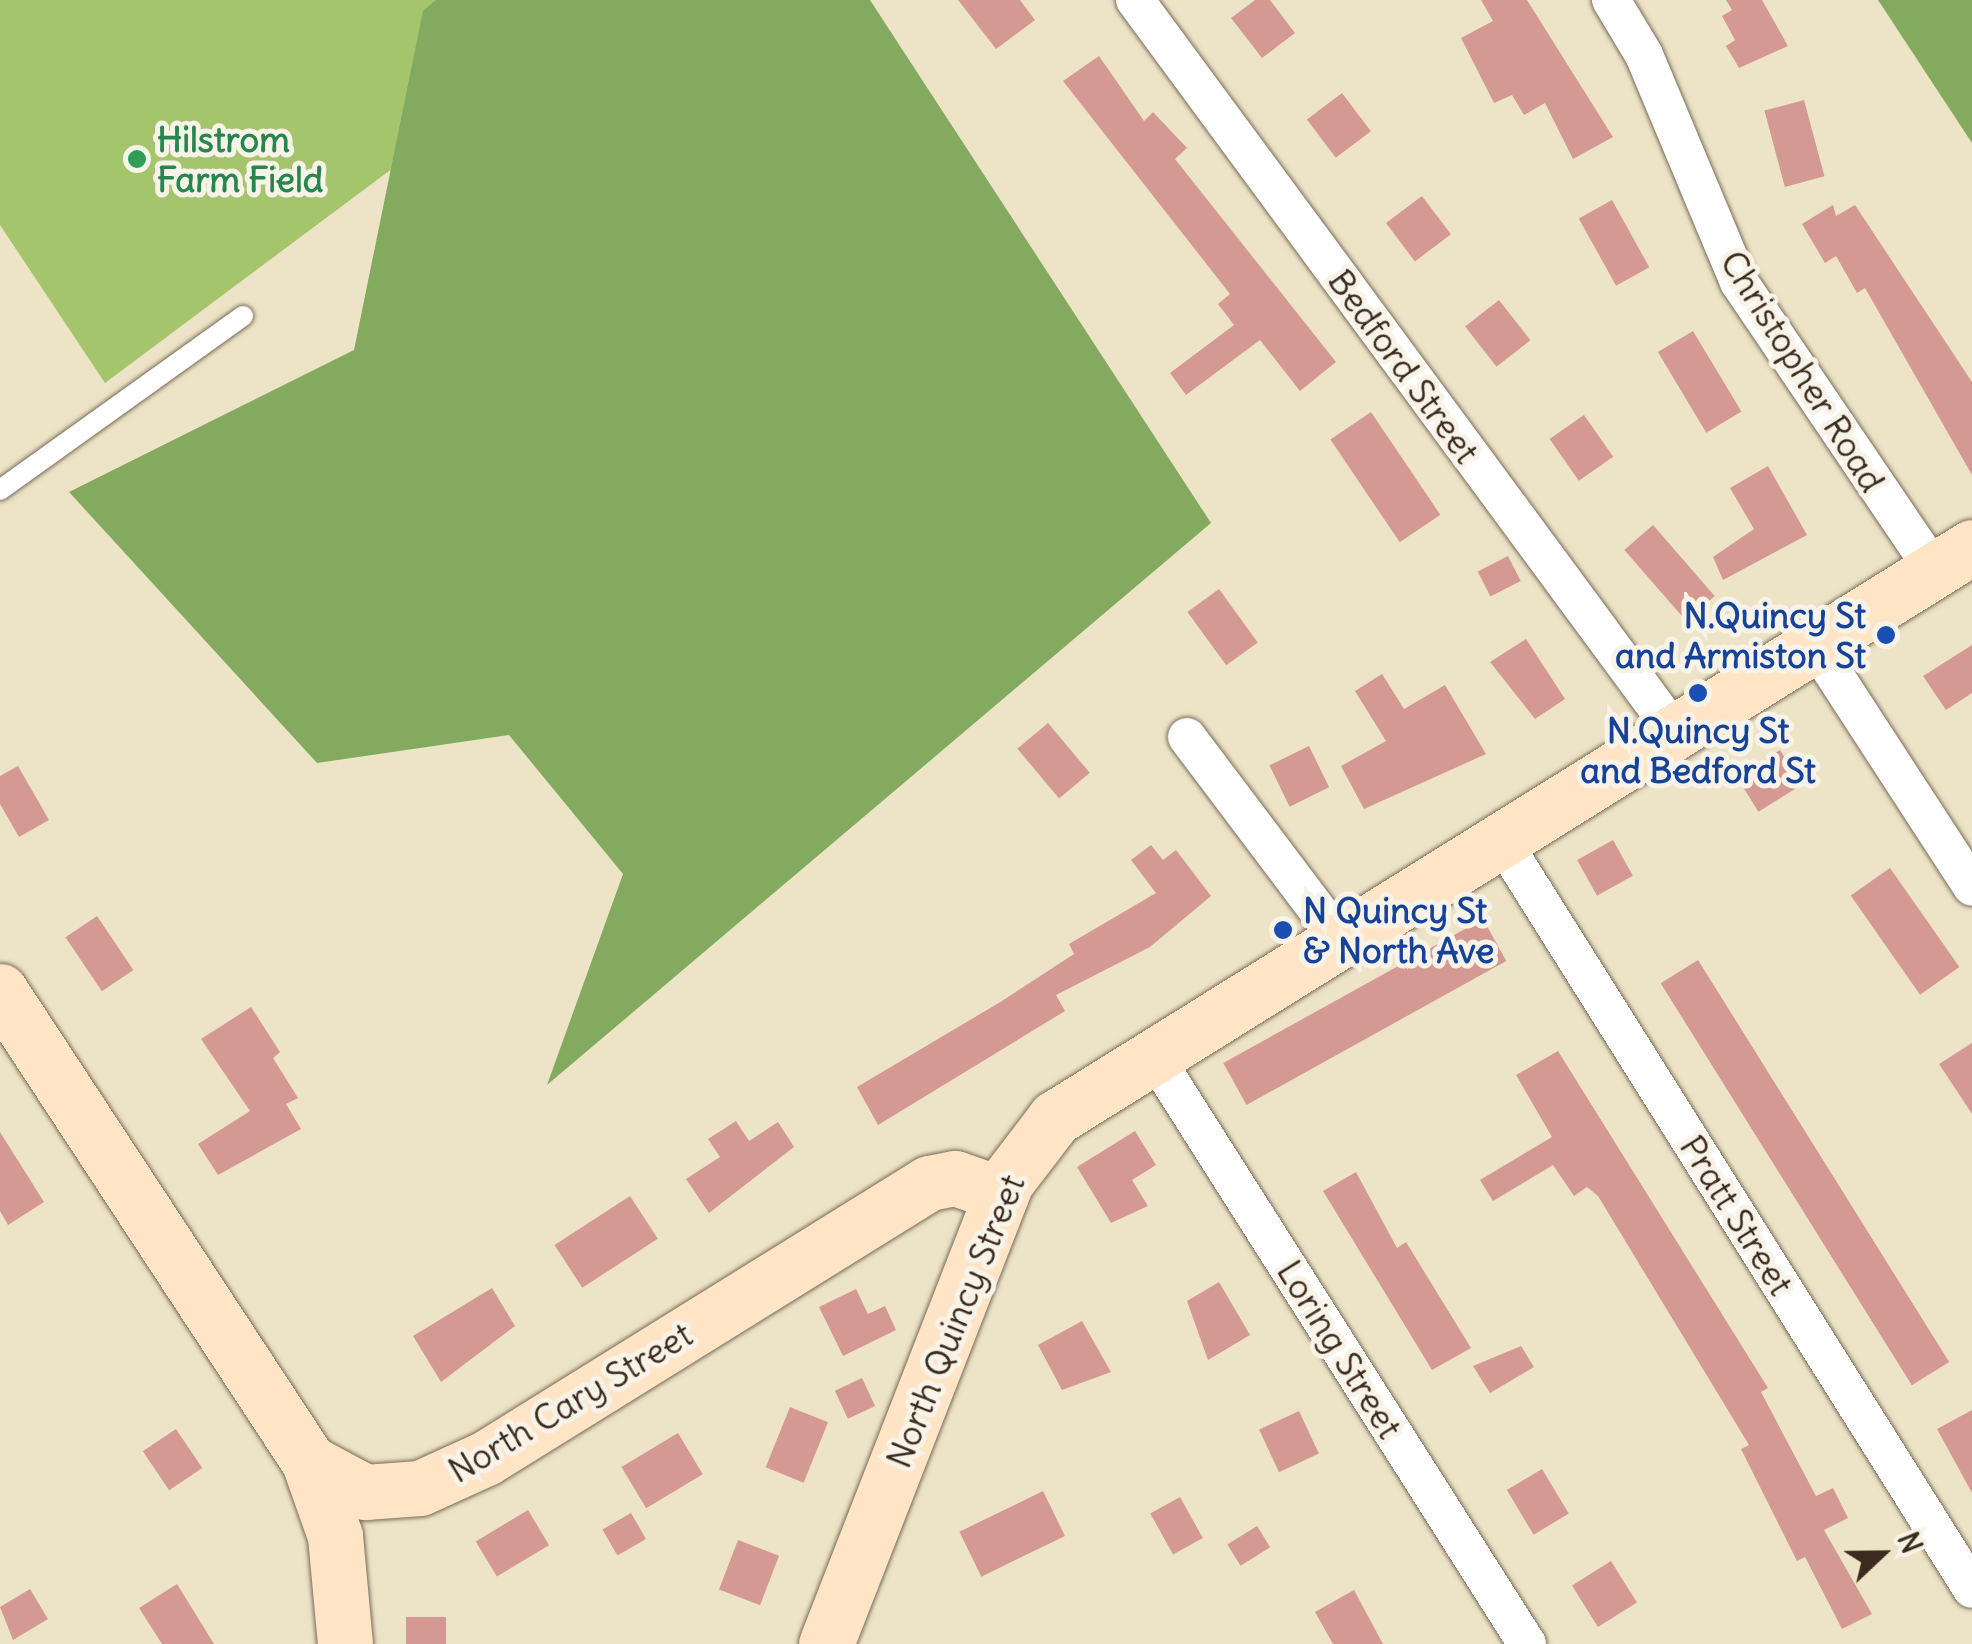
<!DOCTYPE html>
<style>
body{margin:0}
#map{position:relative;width:1972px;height:1644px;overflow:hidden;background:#ede4c7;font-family:Delius,sans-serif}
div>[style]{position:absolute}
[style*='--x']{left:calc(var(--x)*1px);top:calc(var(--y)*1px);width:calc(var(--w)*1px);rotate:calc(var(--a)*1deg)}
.green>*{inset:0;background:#a5c56d}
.forest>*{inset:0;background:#84aa60}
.building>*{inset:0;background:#d59993;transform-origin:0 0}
.roads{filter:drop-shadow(0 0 2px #796b59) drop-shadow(0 0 2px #796b59)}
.lane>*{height:20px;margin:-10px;padding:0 10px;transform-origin:10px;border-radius:10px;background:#fff}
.street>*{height:38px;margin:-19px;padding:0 19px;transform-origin:19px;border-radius:19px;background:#fff}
.secondary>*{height:55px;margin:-27.5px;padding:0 27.5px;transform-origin:27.5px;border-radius:27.5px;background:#ffe4c6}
.dots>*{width:28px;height:28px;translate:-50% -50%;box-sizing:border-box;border:5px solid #f7f3e8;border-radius:50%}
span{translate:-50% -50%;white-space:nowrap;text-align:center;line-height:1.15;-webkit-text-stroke:10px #f7f3e8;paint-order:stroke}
.leisure-label{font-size:35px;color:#27864d;font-weight:700}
.left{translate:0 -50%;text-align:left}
.street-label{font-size:35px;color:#3b2a1e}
.transit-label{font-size:35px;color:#164399;font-weight:700}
.right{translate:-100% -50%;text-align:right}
.north{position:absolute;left:1832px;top:1504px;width:100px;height:100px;-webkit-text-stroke:8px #f7f3e8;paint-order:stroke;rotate:68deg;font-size:28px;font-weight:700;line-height:40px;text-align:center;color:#3b2a1e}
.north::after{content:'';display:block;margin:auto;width:35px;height:45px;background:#3b2a1e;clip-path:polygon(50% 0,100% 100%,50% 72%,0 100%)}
</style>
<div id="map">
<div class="green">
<div style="clip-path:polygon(0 0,618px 0,105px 383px,0 225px)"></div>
</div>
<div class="forest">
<div style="clip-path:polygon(436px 0,870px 0,1211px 523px,547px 1085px,623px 874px,509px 735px,317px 763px,69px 492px,354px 350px,423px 11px)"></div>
<div style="clip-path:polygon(1878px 0,1972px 0,1972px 143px)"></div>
</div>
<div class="building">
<div style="clip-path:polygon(958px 0,1020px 0,1035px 20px,996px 49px)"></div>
<div style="clip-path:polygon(1255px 0,1270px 0,1295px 33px,1262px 58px,1231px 18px)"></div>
<div style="clip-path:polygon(1481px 0,1527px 0,1613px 137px,1573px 159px,1545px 103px,1524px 115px,1512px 95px,1494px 103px,1461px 38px,1493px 21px)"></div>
<div style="clip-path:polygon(1726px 0,1762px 0,1788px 46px,1739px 68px,1726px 46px,1735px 40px,1722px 16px,1732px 10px)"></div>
<div style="clip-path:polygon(1099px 56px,1144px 121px,1153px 112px,1187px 148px,1175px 159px,1336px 362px,1300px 391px,1260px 340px,1186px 395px,1170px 373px,1234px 325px,1218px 304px,1230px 294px,1063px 81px)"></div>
<div style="left:1342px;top:93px;width:48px;height:44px;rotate:53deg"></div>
<div style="left:1804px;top:100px;width:79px;height:41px;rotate:75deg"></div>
<div style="left:1422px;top:196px;width:48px;height:45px;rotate:53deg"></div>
<div style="left:1612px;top:200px;width:77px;height:38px;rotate:61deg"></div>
<div style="clip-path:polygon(1833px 205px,1836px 216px,1855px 205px,1972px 382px,1972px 475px,1865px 288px,1857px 293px,1836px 256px,1825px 263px,1802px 224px)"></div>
<div style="left:1499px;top:300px;width:51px;height:43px;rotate:52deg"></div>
<div style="left:1693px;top:331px;width:94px;height:41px;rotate:59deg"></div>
<div style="left:1371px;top:412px;width:124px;height:49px;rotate:56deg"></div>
<div style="left:1584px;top:415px;width:51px;height:42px;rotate:55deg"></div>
<div style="clip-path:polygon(1768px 466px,1807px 535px,1723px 580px,1713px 557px,1754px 529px,1730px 488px)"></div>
<div style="left:1653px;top:525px;width:94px;height:38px;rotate:49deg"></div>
<div style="left:1508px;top:556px;width:28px;height:34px;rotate:63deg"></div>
<div style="left:1219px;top:589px;width:66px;height:39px;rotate:54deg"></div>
<div style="clip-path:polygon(1526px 639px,1565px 699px,1535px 719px,1490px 662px)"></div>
<div style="clip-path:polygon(1972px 645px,1972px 693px,1946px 710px,1923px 676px)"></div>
<div style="clip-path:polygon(1382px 674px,1404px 709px,1445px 685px,1486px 754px,1364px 809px,1341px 766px,1386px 741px,1355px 691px)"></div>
<div style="left:1048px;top:723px;width:65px;height:40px;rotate:50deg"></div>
<div style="left:1309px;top:746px;width:46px;height:44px;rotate:64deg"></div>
<div style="left:1780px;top:750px;width:41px;height:51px;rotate:58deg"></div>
<div style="clip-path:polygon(18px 766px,49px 820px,19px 837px,0 804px,0 776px)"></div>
<div style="left:1613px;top:840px;width:41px;height:41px;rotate:61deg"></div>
<div style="clip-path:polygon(1151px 845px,1163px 860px,1176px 850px,1211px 896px,1150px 947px,1056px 995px,1065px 1011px,878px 1125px,857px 1087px,1002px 1001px,1074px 954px,1069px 944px,1156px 893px,1131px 860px)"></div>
<div style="left:1890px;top:868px;width:121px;height:48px;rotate:55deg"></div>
<div style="left:97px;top:916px;width:65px;height:38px;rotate:56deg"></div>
<div style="left:1483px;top:919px;width:48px;height:297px;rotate:61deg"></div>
<div style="left:1698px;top:960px;width:474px;height:44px;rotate:58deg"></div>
<div style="clip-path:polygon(251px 1007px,280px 1052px,273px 1058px,298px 1098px,286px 1104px,301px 1129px,218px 1175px,198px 1144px,250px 1111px,201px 1039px)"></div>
<div style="clip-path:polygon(1972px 1043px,1972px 1114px,1939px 1064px)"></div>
<div style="clip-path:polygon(1558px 1051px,1768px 1388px,1761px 1392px,1816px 1496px,1833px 1488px,1848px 1518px,1824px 1530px,1872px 1614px,1842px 1629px,1805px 1557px,1797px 1561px,1741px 1449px,1749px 1445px,1598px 1196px,1587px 1187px,1574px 1196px,1553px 1165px,1493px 1201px,1480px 1180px,1552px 1137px,1516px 1075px)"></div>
<div style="clip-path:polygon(736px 1121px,749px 1141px,778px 1122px,794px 1147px,709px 1213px,686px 1179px,720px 1157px,708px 1139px)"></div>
<div style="clip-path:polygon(1135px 1131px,1156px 1165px,1132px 1180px,1148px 1206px,1111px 1223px,1077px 1167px)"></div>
<div style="clip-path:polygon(0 1132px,44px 1202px,8px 1225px,0 1211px)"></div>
<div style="clip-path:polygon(1356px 1172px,1397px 1248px,1406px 1242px,1471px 1348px,1432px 1370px,1323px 1191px)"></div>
<div style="left:630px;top:1196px;width:51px;height:90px;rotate:57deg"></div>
<div style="clip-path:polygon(1219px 1282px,1250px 1335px,1208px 1360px,1187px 1301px)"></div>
<div style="clip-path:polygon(492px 1288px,515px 1326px,441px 1382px,413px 1336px)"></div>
<div style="clip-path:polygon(856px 1289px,868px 1314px,885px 1306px,896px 1330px,843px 1356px,819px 1307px)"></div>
<div style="clip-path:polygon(1082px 1321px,1111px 1372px,1062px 1390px,1038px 1345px)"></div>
<div style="clip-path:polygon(1521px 1346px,1534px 1367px,1490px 1393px,1473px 1366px)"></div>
<div style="left:862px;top:1378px;width:31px;height:30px;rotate:65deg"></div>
<div style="left:790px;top:1407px;width:41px;height:65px;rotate:22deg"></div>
<div style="clip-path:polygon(1972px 1410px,1972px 1493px,1937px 1429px)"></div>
<div style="left:1299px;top:1411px;width:47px;height:44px;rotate:65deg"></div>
<div style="left:176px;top:1429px;width:47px;height:40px;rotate:56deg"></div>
<div style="left:678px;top:1433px;width:48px;height:66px;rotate:59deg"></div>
<div style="left:1542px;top:1469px;width:52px;height:41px;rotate:59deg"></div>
<div style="left:1043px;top:1491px;width:50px;height:93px;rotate:64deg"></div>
<div style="left:1180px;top:1497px;width:47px;height:34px;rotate:61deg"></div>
<div style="left:528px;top:1510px;width:41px;height:61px;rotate:59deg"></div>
<div style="left:631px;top:1513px;width:30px;height:33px;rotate:60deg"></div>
<div style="left:1257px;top:1526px;width:25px;height:35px;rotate:58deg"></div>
<div style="left:738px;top:1540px;width:44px;height:53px;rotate:21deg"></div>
<div style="left:1611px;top:1561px;width:49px;height:46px;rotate:58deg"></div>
<div style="clip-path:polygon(177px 1584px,214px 1644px,162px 1644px,139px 1608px)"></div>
<div style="clip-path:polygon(30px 1589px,48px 1619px,13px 1640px,0 1607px)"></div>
<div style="clip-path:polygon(1354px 1590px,1383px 1644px,1333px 1644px,1315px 1612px)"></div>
<div style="left:406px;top:1617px;width:40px;height:27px"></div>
</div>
<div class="roads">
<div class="lane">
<div style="--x:0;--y:490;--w:299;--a:-35.6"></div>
</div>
<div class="street">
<div style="--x:1135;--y:0;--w:908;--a:53.6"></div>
<div style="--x:1611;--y:0;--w:64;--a:59"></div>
<div style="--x:1644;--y:55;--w:246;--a:67.3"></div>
<div style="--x:1739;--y:282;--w:349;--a:55.9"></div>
<div style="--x:1815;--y:645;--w:288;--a:57"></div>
<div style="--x:1187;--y:737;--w:254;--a:53"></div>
<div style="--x:1502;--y:841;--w:883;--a:57.86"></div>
<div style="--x:1152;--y:1053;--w:700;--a:57.6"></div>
</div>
<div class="secondary">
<div style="--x:0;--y:991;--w:563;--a:56.73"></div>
<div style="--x:309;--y:1462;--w:64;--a:28.2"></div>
<div style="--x:365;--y:1492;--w:55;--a:-4.2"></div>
<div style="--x:420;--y:1488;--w:72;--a:-24.4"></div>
<div style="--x:486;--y:1458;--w:521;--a:-31.83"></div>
<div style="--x:929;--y:1183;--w:26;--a:-11"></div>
<div style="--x:955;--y:1178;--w:49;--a:19.2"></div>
<div style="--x:309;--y:1462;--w:78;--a:70.6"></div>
<div style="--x:335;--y:1536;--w:108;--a:84.7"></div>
<div style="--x:826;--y:1644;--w:496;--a:-68.7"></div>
<div style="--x:1006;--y:1182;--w:81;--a:-52.6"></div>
<div style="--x:1055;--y:1118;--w:1080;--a:-31.91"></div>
</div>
</div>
<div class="dots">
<div style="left:137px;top:159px;background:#2e9e5b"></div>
<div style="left:1886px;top:635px;background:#1a4fb4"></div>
<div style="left:1698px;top:693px;background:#1a4fb4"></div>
<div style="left:1283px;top:930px;background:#1a4fb4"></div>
</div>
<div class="leisure-label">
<span class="left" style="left:157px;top:159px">Hilstrom<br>Farm Field</span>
</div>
<div class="street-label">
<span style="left:1404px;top:366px;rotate:54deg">Bedford Street</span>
<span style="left:1803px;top:371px;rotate:58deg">Christopher Road</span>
<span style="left:1737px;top:1215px;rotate:58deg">Pratt Street</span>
<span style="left:955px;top:1321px;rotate:-68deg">North Quincy Street</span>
<span style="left:1340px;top:1349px;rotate:58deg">Loring Street</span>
<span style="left:570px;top:1402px;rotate:-31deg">North Cary Street</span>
</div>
<div class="transit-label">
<span class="right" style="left:1866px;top:635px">N.Quincy St<br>and Armiston St</span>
<span style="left:1698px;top:750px">N.Quincy St<br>and Bedford St</span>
<span class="left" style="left:1303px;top:930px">N Quincy St<br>&amp; North Ave</span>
</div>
<div class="north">N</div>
</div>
